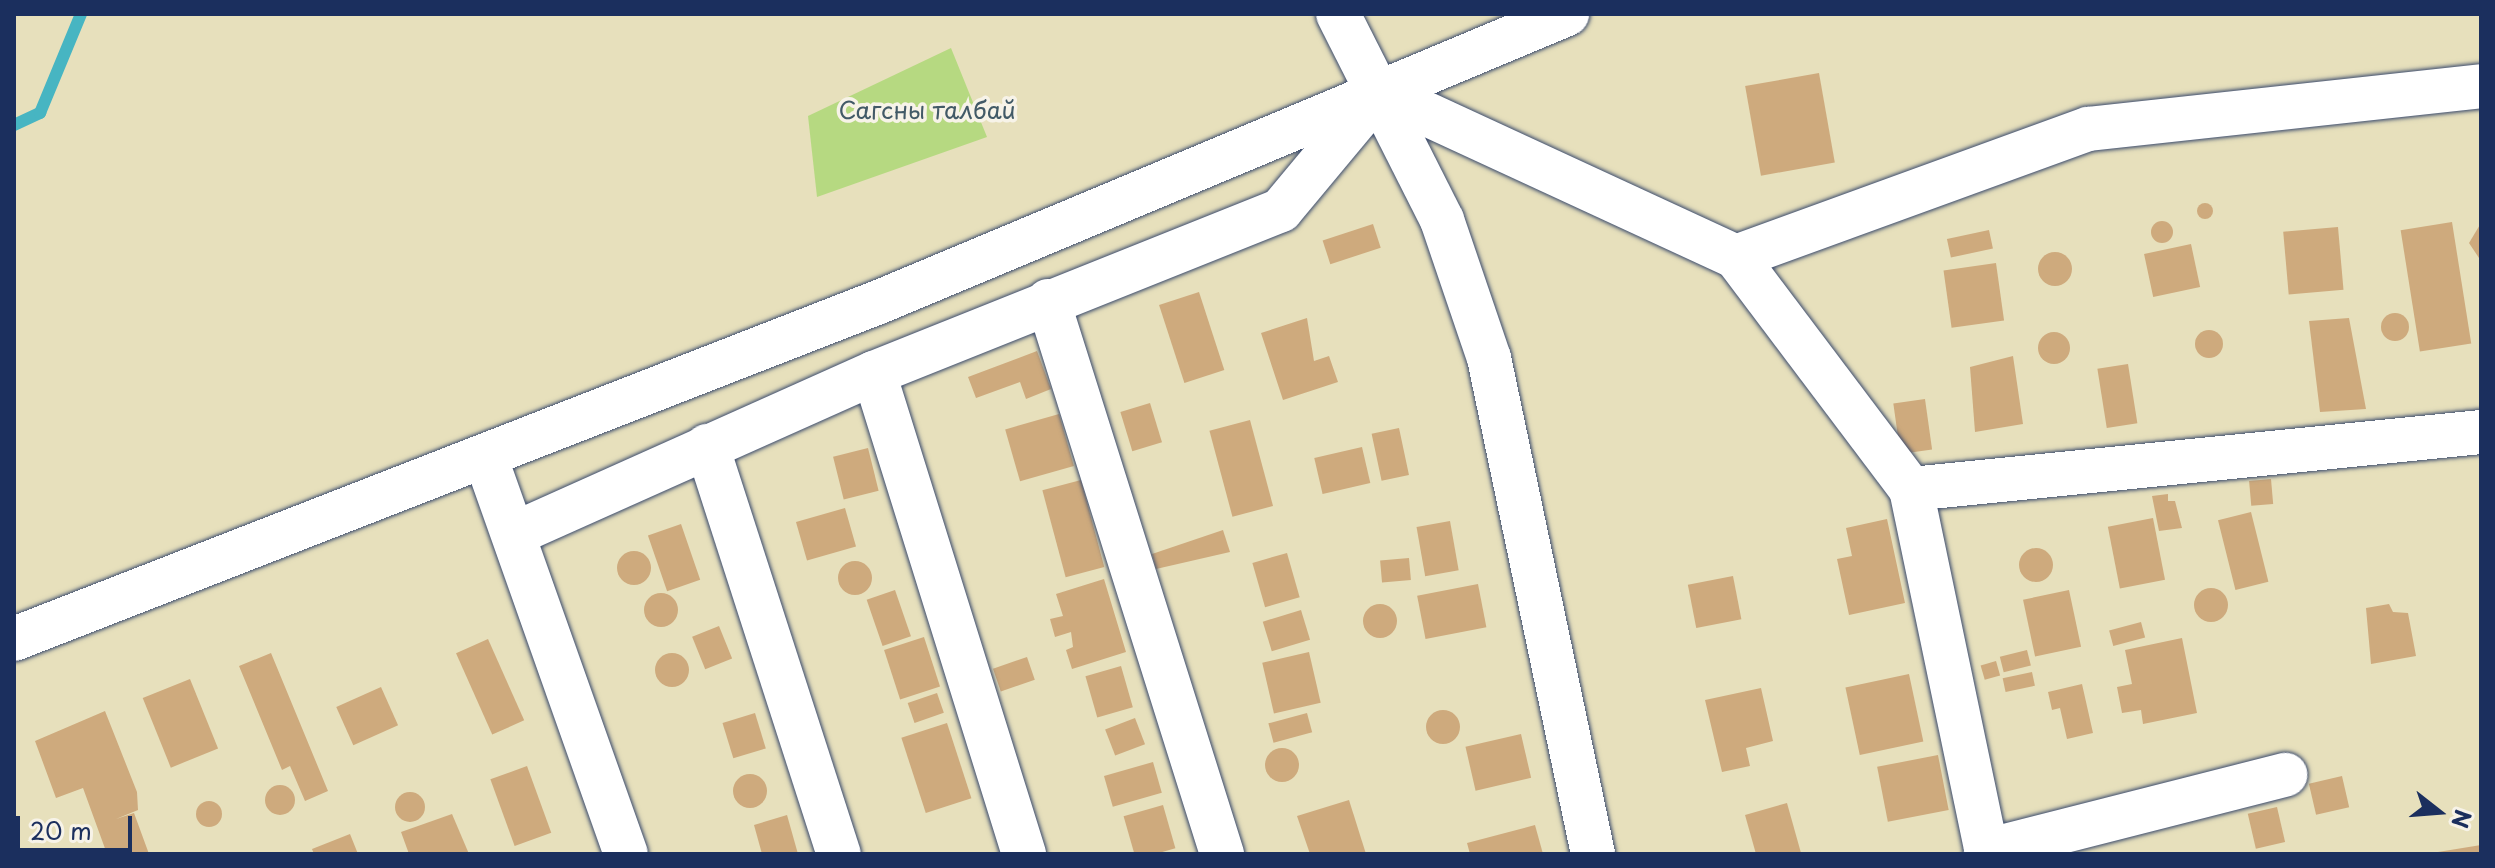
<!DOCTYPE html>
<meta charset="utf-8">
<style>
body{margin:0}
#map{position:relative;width:2495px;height:868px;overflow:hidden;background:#e7e0bc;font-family:"Playpen Sans",sans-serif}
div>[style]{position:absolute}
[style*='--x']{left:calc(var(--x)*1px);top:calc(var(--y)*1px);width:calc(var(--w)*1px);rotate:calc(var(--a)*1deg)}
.green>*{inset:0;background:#b6d981}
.stream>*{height:12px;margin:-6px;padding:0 6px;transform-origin:6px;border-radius:6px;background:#47b5c2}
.building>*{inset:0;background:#ceaa7d;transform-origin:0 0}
.round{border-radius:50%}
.roads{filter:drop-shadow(0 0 2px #3a4a6c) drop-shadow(0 0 2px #3a4a6c)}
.minor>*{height:44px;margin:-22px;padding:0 22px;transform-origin:22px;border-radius:22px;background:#fff}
span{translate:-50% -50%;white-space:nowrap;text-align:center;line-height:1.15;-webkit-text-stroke:7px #f7f3e8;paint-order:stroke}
.park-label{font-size:24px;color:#425a67}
.frame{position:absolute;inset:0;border:16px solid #1b2f5e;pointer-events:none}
.north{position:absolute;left:2399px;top:772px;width:80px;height:80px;-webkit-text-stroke:6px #f7f3e8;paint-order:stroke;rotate:107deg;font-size:22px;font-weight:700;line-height:32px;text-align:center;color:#1b2f5e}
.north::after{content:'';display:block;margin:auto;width:28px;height:36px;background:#1b2f5e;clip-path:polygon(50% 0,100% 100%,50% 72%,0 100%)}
.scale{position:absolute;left:16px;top:816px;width:116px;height:36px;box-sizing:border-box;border:4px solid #1b2f5e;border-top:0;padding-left:10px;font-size:24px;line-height:28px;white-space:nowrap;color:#1b2f5e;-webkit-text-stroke:6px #f7f3e8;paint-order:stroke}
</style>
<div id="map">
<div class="green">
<div style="clip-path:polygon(951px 48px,987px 137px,817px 197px,808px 116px)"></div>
</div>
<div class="stream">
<div style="--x:14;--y:125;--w:29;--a:-25"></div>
<div style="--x:40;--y:113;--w:107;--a:-67.5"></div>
</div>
<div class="building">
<div style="left:1819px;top:73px;width:91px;height:75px;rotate:80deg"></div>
<div class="round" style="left:2197px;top:203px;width:16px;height:16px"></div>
<div class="round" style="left:2151px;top:221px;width:22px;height:22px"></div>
<div style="left:2452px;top:222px;width:123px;height:52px;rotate:81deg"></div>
<div style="clip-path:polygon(2481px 223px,2481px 261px,2469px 243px)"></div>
<div style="left:1373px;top:224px;width:25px;height:53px;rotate:72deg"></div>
<div style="left:2338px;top:227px;width:63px;height:55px;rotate:85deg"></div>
<div style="left:1989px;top:230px;width:19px;height:43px;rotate:78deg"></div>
<div style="left:2191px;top:244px;width:44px;height:48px;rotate:78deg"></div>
<div class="round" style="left:2038px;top:252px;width:34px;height:34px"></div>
<div style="left:1996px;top:263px;width:58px;height:53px;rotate:82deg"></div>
<div style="left:1199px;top:292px;width:82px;height:42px;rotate:72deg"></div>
<div class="round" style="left:2381px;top:313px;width:28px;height:28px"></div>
<div style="clip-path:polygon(1307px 318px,1314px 361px,1329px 356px,1338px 382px,1283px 400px,1261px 333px)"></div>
<div style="clip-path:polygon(2349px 318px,2366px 409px,2320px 412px,2309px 321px)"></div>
<div class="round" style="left:2195px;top:330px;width:28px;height:28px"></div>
<div class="round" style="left:2038px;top:332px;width:32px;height:32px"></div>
<div style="clip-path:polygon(1037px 351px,1051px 389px,1026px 399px,1020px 382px,976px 398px,968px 377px)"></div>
<div style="clip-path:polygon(2013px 356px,2023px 424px,1975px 432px,1970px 367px)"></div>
<div style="left:2128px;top:364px;width:60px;height:31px;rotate:81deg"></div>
<div style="left:1925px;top:399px;width:51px;height:32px;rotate:82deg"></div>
<div style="left:1150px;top:403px;width:41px;height:31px;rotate:73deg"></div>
<div style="left:1059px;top:414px;width:54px;height:56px;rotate:74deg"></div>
<div style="left:1250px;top:420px;width:89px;height:42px;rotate:75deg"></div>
<div style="left:1399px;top:428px;width:48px;height:28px;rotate:78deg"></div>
<div style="left:1362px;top:447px;width:37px;height:49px;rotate:77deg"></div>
<div style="left:868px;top:448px;width:44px;height:36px;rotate:76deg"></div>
<div style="left:2271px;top:479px;width:25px;height:22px;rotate:85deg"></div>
<div style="left:1081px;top:480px;width:90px;height:40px;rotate:75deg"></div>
<div style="clip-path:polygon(2168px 494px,2168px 501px,2175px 501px,2182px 528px,2159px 531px,2152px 496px)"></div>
<div style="left:845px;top:508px;width:40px;height:51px;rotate:74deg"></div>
<div style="left:2251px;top:512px;width:72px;height:34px;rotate:76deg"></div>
<div style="left:2153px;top:518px;width:63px;height:46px;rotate:79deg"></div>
<div style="clip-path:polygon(1887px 519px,1905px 603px,1849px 615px,1837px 559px,1852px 556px,1846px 528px)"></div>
<div style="left:1450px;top:521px;width:50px;height:34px;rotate:80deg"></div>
<div style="left:681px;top:524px;width:59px;height:35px;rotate:71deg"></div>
<div style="clip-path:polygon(1223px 530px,1230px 552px,1156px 569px,1152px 554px)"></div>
<div class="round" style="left:2019px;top:548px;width:34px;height:34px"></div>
<div class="round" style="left:617px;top:551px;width:34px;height:34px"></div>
<div style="left:1287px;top:553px;width:46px;height:36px;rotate:74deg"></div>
<div style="left:1409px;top:558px;width:22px;height:29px;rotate:85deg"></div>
<div class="round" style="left:838px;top:561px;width:34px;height:34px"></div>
<div style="left:1733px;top:576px;width:44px;height:46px;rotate:79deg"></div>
<div style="clip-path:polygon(1104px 579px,1126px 652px,1072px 669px,1066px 650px,1073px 647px,1071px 632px,1055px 637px,1050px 619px,1063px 616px,1056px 594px)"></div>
<div style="left:1478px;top:584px;width:44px;height:62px;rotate:79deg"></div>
<div class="round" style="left:2194px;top:588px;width:34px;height:34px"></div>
<div style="left:895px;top:590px;width:49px;height:30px;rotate:71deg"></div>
<div style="left:2069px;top:590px;width:58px;height:47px;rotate:78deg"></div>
<div class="round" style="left:644px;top:593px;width:34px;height:34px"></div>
<div class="round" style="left:1363px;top:604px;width:34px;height:34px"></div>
<div style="clip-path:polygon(2389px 604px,2393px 612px,2408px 613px,2416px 656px,2371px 664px,2366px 608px)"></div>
<div style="left:1301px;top:610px;width:31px;height:40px;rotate:73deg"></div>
<div style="left:2141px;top:622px;width:16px;height:33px;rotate:75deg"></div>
<div style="left:719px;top:626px;width:35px;height:29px;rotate:68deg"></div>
<div style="left:924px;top:637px;width:52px;height:42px;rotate:72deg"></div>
<div style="clip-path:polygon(2182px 638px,2197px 713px,2143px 724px,2141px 710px,2122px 713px,2117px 687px,2132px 684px,2125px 650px)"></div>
<div style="left:488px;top:639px;width:89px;height:35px;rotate:66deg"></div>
<div style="left:2027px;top:650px;width:16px;height:28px;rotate:76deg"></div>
<div style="left:1309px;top:652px;width:52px;height:48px;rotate:77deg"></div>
<div class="round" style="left:655px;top:653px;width:34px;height:34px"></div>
<div style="clip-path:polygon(271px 653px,328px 791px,305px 801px,290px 766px,282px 770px,239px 666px)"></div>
<div style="left:1027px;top:657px;width:24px;height:36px;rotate:71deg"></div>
<div style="left:1996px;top:661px;width:15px;height:16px;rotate:74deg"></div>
<div style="left:1121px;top:666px;width:43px;height:37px;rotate:74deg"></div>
<div style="left:2032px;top:672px;width:14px;height:30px;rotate:78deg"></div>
<div style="left:1909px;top:674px;width:69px;height:65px;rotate:78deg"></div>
<div style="left:190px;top:679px;width:75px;height:51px;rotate:68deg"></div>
<div style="clip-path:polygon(2082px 684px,2093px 733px,2067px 739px,2060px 708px,2052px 710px,2048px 692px)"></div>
<div style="left:381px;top:687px;width:42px;height:49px;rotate:66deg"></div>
<div style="clip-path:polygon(1761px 688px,1773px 741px,1746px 748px,1750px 766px,1722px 772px,1705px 700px)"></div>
<div style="left:937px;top:693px;width:21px;height:31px;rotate:71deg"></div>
<div class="round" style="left:1426px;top:710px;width:34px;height:34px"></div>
<div style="clip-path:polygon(105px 711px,137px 792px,138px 810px,116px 819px,134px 813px,149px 854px,107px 854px,83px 788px,56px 798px,35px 741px)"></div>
<div style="left:755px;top:713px;width:37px;height:34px;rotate:73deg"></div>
<div style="left:1307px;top:713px;width:20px;height:40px;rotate:75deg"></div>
<div style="left:1135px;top:718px;width:28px;height:32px;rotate:69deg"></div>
<div style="left:947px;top:723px;width:79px;height:48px;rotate:72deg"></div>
<div style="left:1521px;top:734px;width:45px;height:57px;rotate:77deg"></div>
<div class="round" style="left:1265px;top:748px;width:34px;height:34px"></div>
<div style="left:1938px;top:755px;width:56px;height:62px;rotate:79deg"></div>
<div style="left:1153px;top:762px;width:32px;height:51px;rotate:74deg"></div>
<div style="left:527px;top:766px;width:71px;height:39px;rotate:70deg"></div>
<div class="round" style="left:733px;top:774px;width:34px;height:34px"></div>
<div style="left:2342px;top:776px;width:32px;height:34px;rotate:77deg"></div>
<div class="round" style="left:265px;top:785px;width:30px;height:30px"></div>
<div class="round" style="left:395px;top:792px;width:30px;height:30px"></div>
<div style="clip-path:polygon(1349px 800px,1366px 854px,1310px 854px,1297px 816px)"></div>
<div class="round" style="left:196px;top:801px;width:26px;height:26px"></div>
<div style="clip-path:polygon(1787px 803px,1801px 853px,1756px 854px,1745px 815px)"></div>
<div style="left:1163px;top:805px;width:45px;height:41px;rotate:74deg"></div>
<div style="left:2277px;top:807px;width:36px;height:30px;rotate:77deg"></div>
<div style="clip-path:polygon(452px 814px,469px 854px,409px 854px,401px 832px)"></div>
<div style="clip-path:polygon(787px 815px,798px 854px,762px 854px,754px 825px)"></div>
<div style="clip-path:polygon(1535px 825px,1543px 854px,1470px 854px,1467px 843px)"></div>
<div style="clip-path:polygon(350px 834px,358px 854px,314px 854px,312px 849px)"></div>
<div style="clip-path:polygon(2481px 845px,2481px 854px,2438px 854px,2438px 852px)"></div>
</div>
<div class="roads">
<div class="minor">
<div style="--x:1338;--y:14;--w:231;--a:63.2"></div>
<div style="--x:1442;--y:220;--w:146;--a:71.2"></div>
<div style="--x:1489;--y:358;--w:507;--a:78.16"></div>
<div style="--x:1379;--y:92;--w:393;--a:24.8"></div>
<div style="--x:1736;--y:257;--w:291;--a:53"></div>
<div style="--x:1911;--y:489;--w:373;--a:78.2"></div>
<div style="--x:1736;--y:257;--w:375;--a:-20"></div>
<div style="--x:2088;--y:129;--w:395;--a:-6.2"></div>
<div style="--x:1048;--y:301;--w:580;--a:72.53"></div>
<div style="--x:874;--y:373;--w:504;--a:72.68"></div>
<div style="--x:707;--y:446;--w:429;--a:72.1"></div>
<div style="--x:485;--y:456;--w:422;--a:70.5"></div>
<div style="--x:1911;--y:489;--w:573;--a:-5.71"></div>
<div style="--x:514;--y:534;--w:394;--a:-24.1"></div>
<div style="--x:874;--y:373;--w:438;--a:-21.8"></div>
<div style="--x:1281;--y:210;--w:147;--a:-50.2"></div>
<div style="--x:14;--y:639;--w:928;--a:-21.29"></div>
<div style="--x:879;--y:302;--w:746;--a:-22.71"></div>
<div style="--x:1986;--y:851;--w:309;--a:-14.3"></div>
</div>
</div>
<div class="park-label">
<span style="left:927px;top:110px">Сагсны талбай</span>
</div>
<div class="frame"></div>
<div class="north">N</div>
<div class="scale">20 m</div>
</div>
